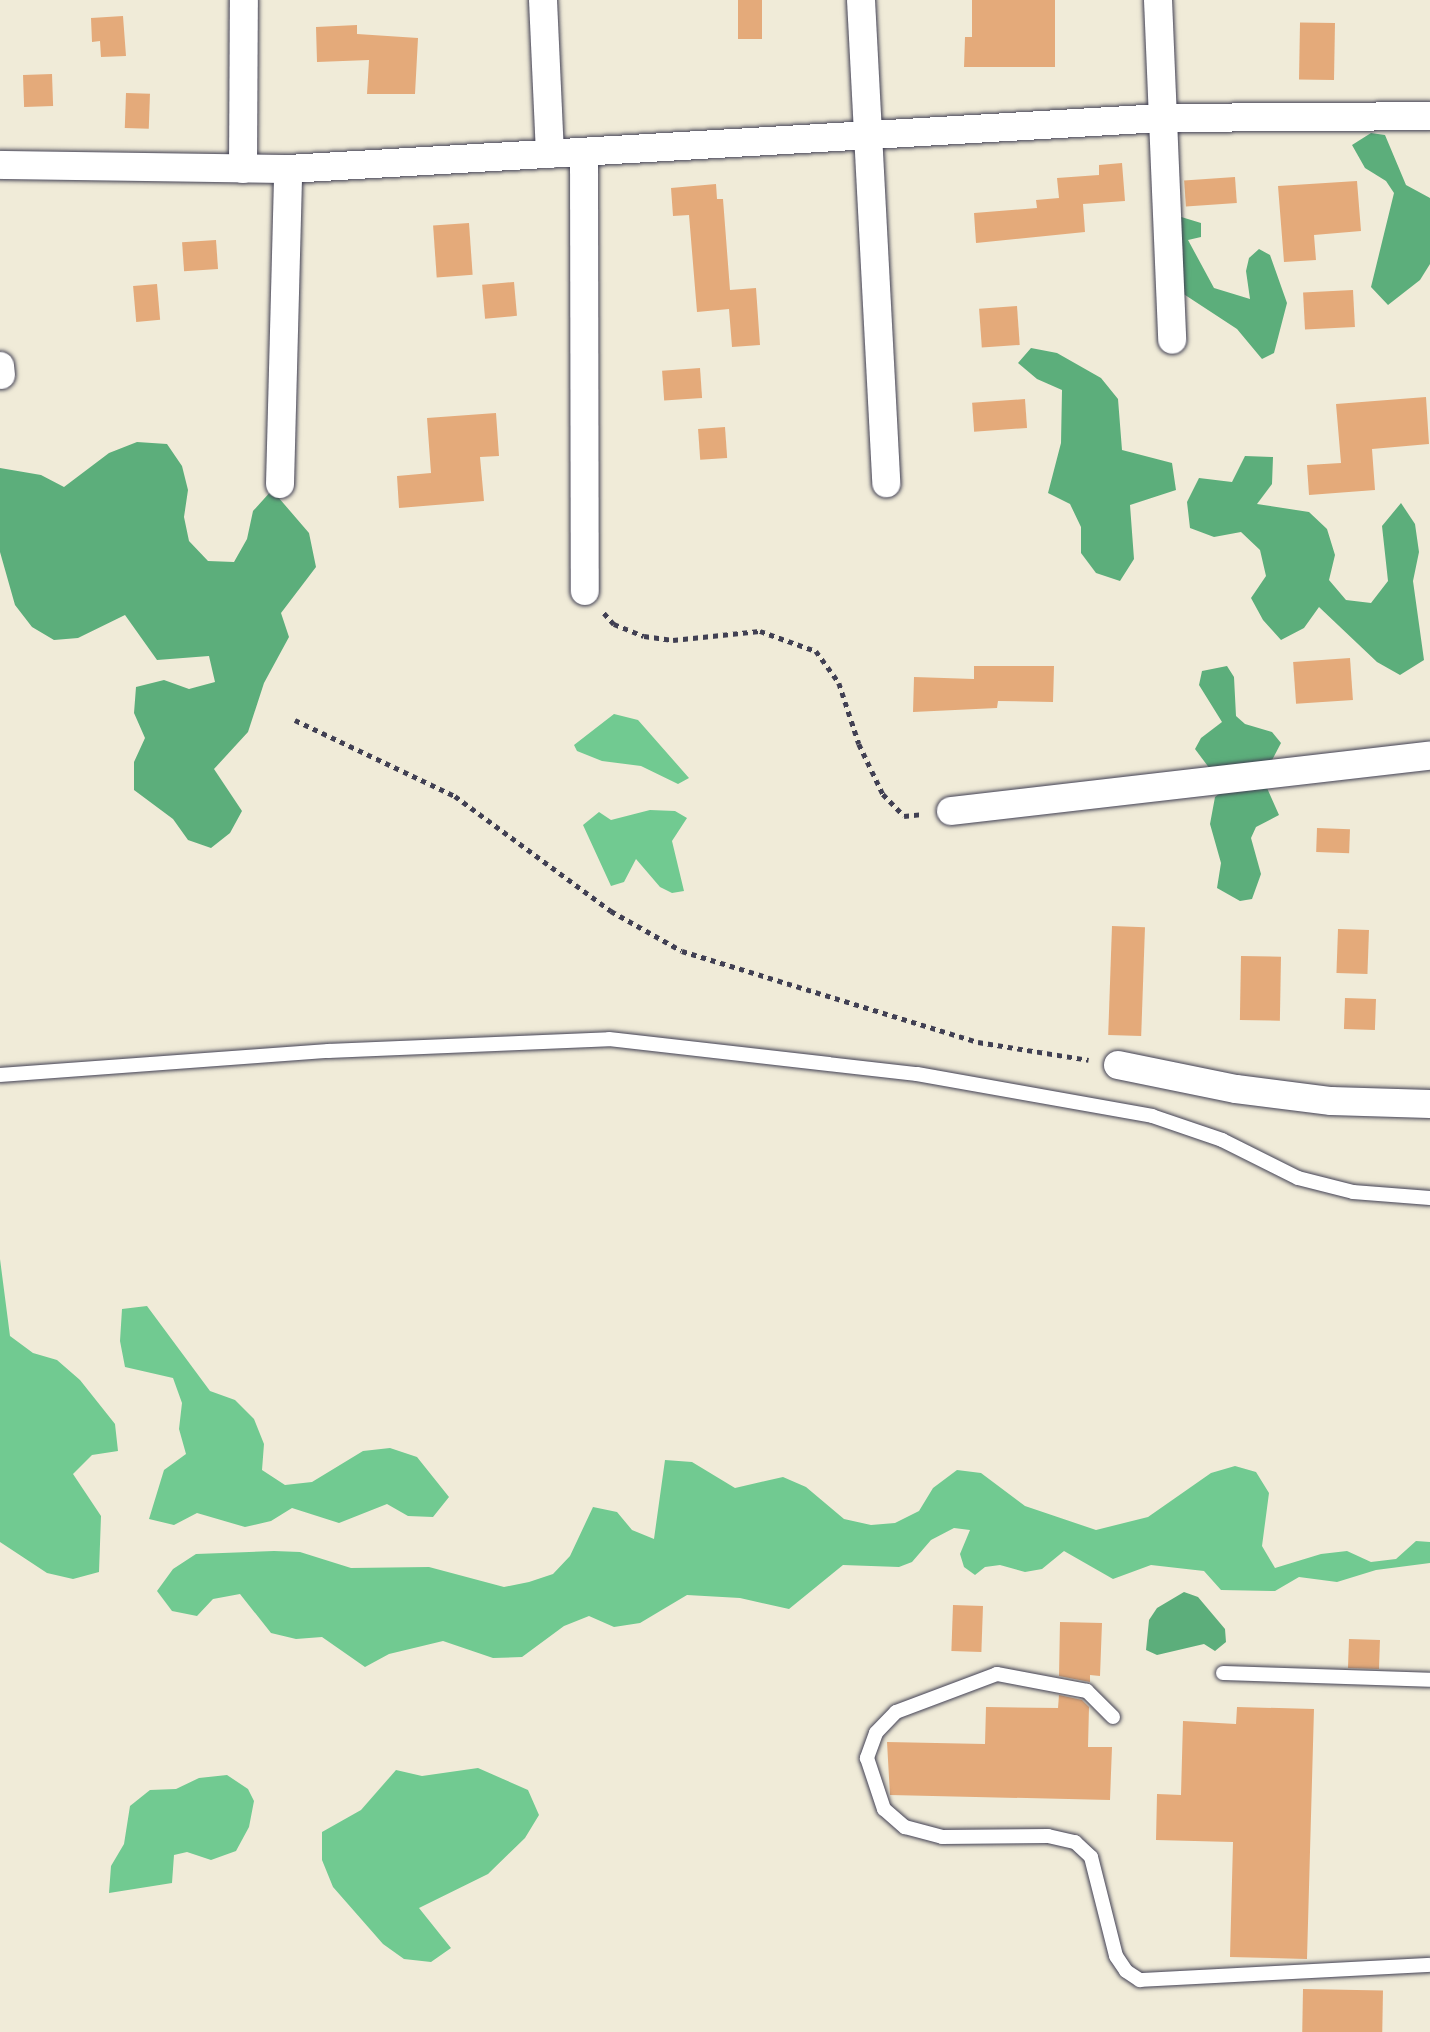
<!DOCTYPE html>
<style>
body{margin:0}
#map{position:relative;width:1430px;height:2032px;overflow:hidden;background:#f0ebd8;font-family:Kalam,sans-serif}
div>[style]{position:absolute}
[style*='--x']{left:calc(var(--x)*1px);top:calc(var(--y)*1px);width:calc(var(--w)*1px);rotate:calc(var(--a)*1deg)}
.green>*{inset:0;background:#71ca91}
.forest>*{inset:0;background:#5cae7b}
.building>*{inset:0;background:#e4aa7a;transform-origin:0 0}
.path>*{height:4.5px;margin-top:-2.25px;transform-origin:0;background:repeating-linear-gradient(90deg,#414053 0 5px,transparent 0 10px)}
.roads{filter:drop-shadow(0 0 2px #414053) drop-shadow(0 0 2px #414053)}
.service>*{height:14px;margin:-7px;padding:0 7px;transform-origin:7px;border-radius:7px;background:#fff}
.minor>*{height:28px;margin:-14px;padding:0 14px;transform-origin:14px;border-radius:14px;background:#fff}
span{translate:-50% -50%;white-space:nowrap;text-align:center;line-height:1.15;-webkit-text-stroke:5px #f6f6f2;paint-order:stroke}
</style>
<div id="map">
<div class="green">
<div style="clip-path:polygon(614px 714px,638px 720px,689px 778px,678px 784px,641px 766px,602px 761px,577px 751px,574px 745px)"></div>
<div style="clip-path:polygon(650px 810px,675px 811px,687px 818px,672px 841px,684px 891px,672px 893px,660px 887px,636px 859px,624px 882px,611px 886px,583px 825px,599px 812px,611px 820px)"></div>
<div style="clip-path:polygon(0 1259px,10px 1336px,33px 1353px,57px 1360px,80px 1380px,115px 1424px,118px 1451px,92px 1455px,73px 1474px,101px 1516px,99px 1572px,73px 1579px,47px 1573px,0 1542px)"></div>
<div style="clip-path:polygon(147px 1306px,210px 1391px,235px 1400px,254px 1419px,264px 1444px,262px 1470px,285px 1485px,312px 1482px,363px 1451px,390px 1448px,417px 1457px,449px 1497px,433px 1517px,408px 1516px,387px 1504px,339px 1523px,292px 1508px,271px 1521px,245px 1527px,197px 1513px,174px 1525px,149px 1519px,164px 1470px,186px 1454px,179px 1429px,182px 1403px,173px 1378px,125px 1367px,120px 1341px,122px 1309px)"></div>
<div style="clip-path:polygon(665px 1460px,692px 1462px,735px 1488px,783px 1477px,806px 1487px,844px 1519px,871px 1525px,895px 1523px,919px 1511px,933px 1488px,957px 1470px,981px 1473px,1025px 1506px,1096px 1530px,1148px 1517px,1211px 1473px,1235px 1466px,1256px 1472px,1269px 1493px,1262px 1546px,1275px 1568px,1321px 1554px,1347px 1551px,1371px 1562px,1396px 1559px,1416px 1541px,1430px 1542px,1430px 1563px,1376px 1570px,1337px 1582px,1299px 1577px,1275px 1591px,1221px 1590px,1204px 1571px,1151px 1565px,1113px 1579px,1064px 1551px,1042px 1569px,1025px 1572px,1000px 1565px,985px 1567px,975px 1575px,964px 1567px,960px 1554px,970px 1530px,954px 1528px,931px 1540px,912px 1562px,899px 1567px,843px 1565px,789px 1609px,740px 1598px,687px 1595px,640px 1623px,614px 1627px,589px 1616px,564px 1626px,522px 1657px,493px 1658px,443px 1641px,389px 1654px,365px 1667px,322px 1637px,296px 1639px,271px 1633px,240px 1594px,213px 1599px,197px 1616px,172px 1611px,157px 1591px,173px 1569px,196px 1554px,274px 1551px,300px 1552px,351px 1568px,429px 1567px,504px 1587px,529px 1582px,553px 1574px,570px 1556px,593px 1507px,617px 1512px,632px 1530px,654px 1539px)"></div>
<div style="clip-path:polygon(478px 1768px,528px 1790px,539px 1815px,525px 1838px,488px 1874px,419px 1908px,451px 1948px,431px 1962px,404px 1959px,383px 1944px,333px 1887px,322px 1860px,322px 1832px,361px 1810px,396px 1770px,422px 1776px)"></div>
<div style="clip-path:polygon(227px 1775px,248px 1789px,254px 1801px,249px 1827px,236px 1851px,211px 1860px,187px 1852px,174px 1855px,172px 1883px,109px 1893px,111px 1866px,124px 1844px,130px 1806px,150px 1790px,176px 1789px,199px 1778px)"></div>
</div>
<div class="forest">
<div style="clip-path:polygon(1371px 133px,1385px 135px,1406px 185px,1430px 198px,1430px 264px,1420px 280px,1388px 305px,1371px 287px,1394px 193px,1386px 181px,1365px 168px,1352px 145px)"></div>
<div style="clip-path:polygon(1178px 216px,1201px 223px,1201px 237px,1188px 240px,1214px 288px,1250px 299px,1246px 271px,1249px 258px,1259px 249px,1270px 255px,1287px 303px,1274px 353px,1262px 359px,1237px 329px,1179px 291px,1174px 278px,1183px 252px)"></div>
<div style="clip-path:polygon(1031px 348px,1057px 353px,1101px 378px,1118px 399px,1122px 450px,1172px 463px,1176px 490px,1130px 505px,1134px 559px,1120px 581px,1096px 573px,1081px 553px,1081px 527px,1070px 504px,1048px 493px,1061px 443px,1062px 390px,1037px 379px,1018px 363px)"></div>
<div style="clip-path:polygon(137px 442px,167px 444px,182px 466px,188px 490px,184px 517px,189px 541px,208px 561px,234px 562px,247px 539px,253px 511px,272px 490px,309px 533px,316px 567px,281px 613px,289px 637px,264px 683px,248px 732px,214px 769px,242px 811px,230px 833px,211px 848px,188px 840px,173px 819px,134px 790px,134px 762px,145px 738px,134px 713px,136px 687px,164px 680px,189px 689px,215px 682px,209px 656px,157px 660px,125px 615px,78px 638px,54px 640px,32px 627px,15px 605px,0 552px,0 468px,41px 475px,64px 487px,109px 453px)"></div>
<div style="clip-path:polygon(1245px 456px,1273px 457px,1272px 484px,1257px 504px,1309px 512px,1327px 529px,1335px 555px,1329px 580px,1346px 600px,1371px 603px,1388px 581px,1382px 526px,1401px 503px,1415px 524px,1419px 552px,1413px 581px,1424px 660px,1400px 675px,1377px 662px,1319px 607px,1304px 628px,1281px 640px,1263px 620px,1251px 598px,1266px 576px,1260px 550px,1241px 532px,1214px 537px,1190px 528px,1187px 502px,1199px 478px,1232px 482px)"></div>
<div style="clip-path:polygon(1227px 666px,1234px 677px,1236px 716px,1245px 724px,1272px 732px,1281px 743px,1270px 764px,1267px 788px,1279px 815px,1256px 827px,1251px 838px,1261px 874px,1252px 899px,1240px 901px,1217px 888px,1221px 863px,1210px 824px,1215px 797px,1236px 780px,1210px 769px,1195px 749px,1201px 738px,1222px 722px,1199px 685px,1202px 671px)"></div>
<div style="clip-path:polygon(1184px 1592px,1198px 1597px,1225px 1629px,1226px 1642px,1215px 1651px,1204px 1644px,1157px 1655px,1146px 1650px,1149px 1620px,1157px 1608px)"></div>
</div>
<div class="building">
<div style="left:738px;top:0;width:24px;height:39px"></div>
<div style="clip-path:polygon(972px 0,1055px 0,1055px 67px,964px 67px,965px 37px,972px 37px)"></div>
<div style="clip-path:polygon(123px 16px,126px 56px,101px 57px,100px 41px,92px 42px,91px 18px)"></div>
<div style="left:1335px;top:23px;width:57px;height:35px;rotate:91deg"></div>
<div style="clip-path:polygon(357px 25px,357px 34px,418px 38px,415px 94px,367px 94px,369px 60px,317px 62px,316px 27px)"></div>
<div style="left:52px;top:74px;width:32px;height:29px;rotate:88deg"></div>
<div style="left:126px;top:93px;width:24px;height:35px;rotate:2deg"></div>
<div style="clip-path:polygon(1122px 163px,1125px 201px,1083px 204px,1085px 232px,976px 243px,974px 213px,1037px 208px,1036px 200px,1059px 198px,1057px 178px,1099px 175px,1099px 165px)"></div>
<div style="left:1235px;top:177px;width:26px;height:51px;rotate:86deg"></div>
<div style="clip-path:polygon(1357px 181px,1361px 231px,1314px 235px,1316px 260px,1284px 262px,1278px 186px)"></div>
<div style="clip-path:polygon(716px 184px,717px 199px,723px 199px,730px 290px,756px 288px,760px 345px,732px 347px,729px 309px,697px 312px,689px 215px,673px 216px,671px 188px)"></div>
<div style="left:469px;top:223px;width:52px;height:36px;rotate:86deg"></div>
<div style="left:216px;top:240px;width:29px;height:34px;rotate:86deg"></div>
<div style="left:514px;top:282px;width:34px;height:32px;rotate:85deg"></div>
<div style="left:157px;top:284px;width:36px;height:24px;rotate:85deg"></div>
<div style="left:1353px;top:290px;width:37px;height:50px;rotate:87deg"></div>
<div style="left:1017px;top:306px;width:39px;height:38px;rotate:86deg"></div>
<div style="left:700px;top:368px;width:30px;height:38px;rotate:86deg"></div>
<div style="clip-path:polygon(1426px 397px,1429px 444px,1372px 449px,1375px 490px,1309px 495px,1307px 465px,1341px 463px,1336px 404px)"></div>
<div style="left:1025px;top:399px;width:29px;height:53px;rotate:86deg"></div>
<div style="clip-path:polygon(496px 413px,499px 456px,480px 457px,484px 501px,399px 508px,397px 476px,431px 473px,427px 418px)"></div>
<div style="left:725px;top:427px;width:31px;height:27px;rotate:86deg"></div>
<div style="left:1350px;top:658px;width:42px;height:57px;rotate:86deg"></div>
<div style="clip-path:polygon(974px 666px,1054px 666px,1053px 702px,998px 701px,997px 708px,913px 712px,914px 677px,974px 679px)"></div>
<div style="left:1317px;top:828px;width:33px;height:24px;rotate:2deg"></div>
<div style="left:1112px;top:926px;width:33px;height:109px;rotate:2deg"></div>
<div style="left:1338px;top:929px;width:31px;height:44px;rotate:2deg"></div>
<div style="left:1241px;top:956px;width:40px;height:64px;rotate:1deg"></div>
<div style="left:1345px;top:998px;width:31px;height:31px;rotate:2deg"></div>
<div style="left:953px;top:1605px;width:30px;height:46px;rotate:2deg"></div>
<div style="clip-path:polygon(1060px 1622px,1102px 1623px,1100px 1676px,1090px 1675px,1090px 1682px,1059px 1676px)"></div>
<div style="left:1349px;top:1639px;width:31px;height:29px;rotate:2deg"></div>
<div style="clip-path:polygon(1059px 1695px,1082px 1700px,1089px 1707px,1088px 1747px,1112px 1747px,1110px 1800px,890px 1795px,887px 1742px,985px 1744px,986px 1707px,1058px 1708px)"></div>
<div style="clip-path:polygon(1237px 1707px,1314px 1709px,1307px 1959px,1230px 1957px,1233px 1842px,1156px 1840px,1157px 1794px,1181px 1795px,1183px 1721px,1236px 1724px)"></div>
<div style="left:1303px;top:1989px;width:80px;height:43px;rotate:1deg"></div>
</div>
<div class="path">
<div style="--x:604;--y:613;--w:15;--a:48"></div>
<div style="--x:614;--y:624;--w:32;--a:22"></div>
<div style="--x:644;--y:636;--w:29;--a:8"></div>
<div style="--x:673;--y:640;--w:87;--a:-5.9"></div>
<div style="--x:760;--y:631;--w:59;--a:19.7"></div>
<div style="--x:816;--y:651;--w:39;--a:54"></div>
<div style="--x:839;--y:683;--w:64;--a:71.8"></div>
<div style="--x:859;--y:744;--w:55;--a:64.4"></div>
<div style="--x:883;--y:794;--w:30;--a:46"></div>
<div style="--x:904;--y:816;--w:18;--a:-6"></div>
<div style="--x:295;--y:720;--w:177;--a:25.4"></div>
<div style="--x:455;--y:796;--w:194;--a:36.4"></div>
<div style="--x:611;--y:911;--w:81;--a:29.4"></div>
<div style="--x:682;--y:951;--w:310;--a:17.1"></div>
<div style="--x:978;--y:1042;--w:112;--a:9.2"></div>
</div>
<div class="roads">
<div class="service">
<div style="--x:0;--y:1075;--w:329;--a:-4.2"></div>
<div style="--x:328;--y:1051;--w:281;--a:-2.4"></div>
<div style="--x:609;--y:1039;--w:310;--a:6.5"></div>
<div style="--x:917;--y:1074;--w:239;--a:10.1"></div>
<div style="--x:1152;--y:1116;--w:74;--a:18.9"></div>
<div style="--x:1222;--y:1140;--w:85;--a:26.6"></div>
<div style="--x:1298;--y:1178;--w:57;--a:14.3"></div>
<div style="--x:1353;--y:1192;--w:77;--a:4.5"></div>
<div style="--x:1223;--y:1673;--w:207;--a:1.9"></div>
<div style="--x:1113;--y:1717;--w:37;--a:-135"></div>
<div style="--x:1087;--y:1691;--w:92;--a:-169.3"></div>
<div style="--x:997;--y:1674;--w:108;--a:159.4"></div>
<div style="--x:896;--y:1712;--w:29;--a:134"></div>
<div style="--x:876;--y:1733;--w:27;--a:110"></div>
<div style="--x:867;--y:1758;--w:54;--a:71.6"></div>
<div style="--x:884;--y:1809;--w:28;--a:41"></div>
<div style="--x:905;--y:1827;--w:38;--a:15"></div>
<div style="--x:942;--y:1837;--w:106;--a:-0.5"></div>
<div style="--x:1048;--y:1836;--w:28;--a:13"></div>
<div style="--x:1075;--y:1842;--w:22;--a:43"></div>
<div style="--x:1091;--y:1857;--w:102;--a:75.8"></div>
<div style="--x:1116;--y:1956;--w:18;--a:56"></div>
<div style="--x:1126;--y:1971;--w:17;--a:33"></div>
<div style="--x:1140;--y:1980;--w:290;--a:-3"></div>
</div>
<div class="minor">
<div style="--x:543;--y:0;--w:154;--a:87.4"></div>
<div style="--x:861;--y:0;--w:484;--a:87"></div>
<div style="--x:1158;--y:0;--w:340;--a:87.6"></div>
<div style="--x:584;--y:154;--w:437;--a:89.9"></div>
<div style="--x:0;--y:165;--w:288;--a:0.8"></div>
<div style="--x:288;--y:169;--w:874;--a:-3.34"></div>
<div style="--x:1161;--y:118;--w:269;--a:-0.4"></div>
<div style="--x:243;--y:169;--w:169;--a:-89.7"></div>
<div style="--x:0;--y:366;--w:9;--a:84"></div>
<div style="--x:280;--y:484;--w:315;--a:-88.5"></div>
<div style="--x:951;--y:811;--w:482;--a:-6.6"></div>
<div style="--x:1118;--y:1065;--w:120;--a:11.5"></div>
<div style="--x:1236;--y:1089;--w:96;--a:7.2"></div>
<div style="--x:1331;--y:1101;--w:99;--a:1.7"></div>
</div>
</div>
</div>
